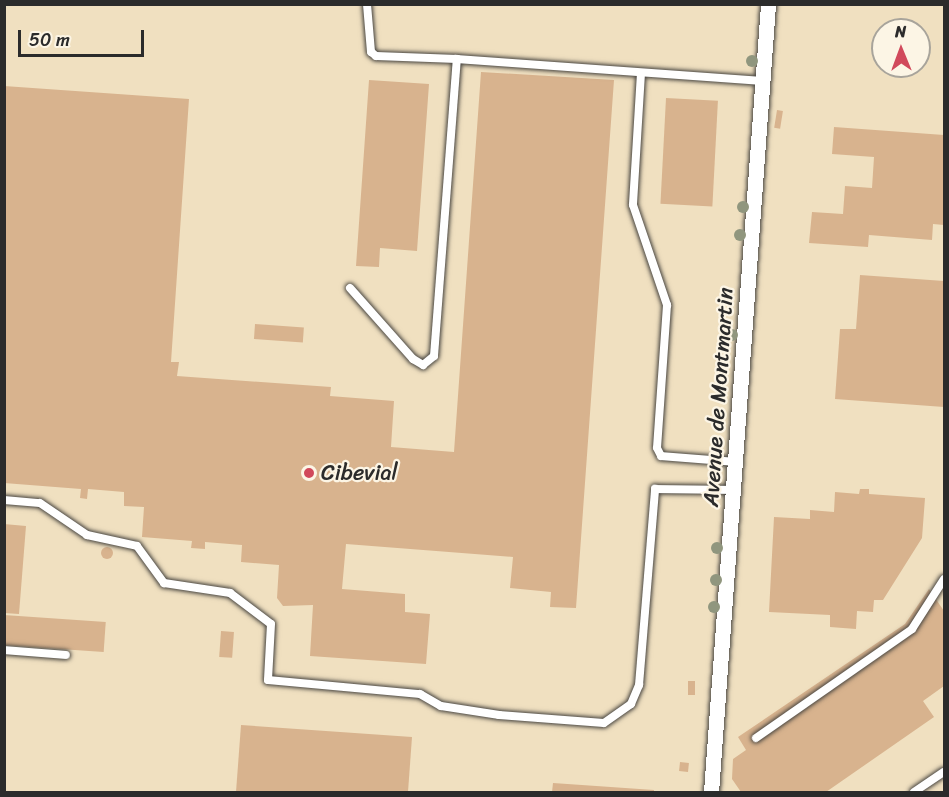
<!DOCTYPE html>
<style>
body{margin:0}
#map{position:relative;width:949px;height:797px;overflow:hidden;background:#f0e0c0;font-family:Sriracha,sans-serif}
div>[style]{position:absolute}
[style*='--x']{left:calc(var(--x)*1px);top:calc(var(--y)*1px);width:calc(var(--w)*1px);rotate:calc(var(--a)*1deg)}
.building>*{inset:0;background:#d8b38e;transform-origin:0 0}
.round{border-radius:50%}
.roads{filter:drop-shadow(0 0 2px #494641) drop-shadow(0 0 2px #494641)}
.service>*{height:8px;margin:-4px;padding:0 4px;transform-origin:4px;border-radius:4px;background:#fff}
.minor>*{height:15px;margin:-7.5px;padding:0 7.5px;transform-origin:7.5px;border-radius:7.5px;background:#fff}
.trees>*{width:12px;height:12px;margin:-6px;border-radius:50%;background:#90967e}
.dots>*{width:16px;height:16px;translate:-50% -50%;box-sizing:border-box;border:3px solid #fcf5e5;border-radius:50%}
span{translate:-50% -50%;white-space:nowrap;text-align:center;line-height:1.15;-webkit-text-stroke:4.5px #fcf5e5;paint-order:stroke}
.street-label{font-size:22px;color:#2b2b2b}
.poi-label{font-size:22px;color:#2b2b2b}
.left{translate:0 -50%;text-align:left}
.frame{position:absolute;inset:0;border:6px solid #2b2b2b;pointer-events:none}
.north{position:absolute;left:871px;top:18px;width:60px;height:60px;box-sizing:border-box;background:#fcf5e5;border:2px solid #a8a49b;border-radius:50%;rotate:359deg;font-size:16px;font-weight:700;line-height:24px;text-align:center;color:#2b2b2b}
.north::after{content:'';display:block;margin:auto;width:21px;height:27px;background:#d1495b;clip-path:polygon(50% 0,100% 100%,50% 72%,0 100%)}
.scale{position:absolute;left:18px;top:30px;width:126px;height:27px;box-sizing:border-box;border:3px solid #2b2b2b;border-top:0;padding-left:8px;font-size:18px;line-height:21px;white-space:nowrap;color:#2b2b2b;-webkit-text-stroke:4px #fcf5e5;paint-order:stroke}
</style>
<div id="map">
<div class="building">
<div style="clip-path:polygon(481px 72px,614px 80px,576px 608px,550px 607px,551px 592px,510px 588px,513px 557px,346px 544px,342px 589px,405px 594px,405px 612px,430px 614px,426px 664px,310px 656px,313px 605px,283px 606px,277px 598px,279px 565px,241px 562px,242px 545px,205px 542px,205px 549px,191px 548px,192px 541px,142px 537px,144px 507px,124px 506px,124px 492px,88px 489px,87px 499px,80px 498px,81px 489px,4px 483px,4px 86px,189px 99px,171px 362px,179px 362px,177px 376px,331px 387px,330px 396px,394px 401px,391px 447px,454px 452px)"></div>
<div style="clip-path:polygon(369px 80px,429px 84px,417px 251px,380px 248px,379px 267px,356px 266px)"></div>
<div style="left:666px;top:98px;width:52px;height:106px;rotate:3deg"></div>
<div style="left:777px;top:110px;width:6px;height:18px;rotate:9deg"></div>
<div style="clip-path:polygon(834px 127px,944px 135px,944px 225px,933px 224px,932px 240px,869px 235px,868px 247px,809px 243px,812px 212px,843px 214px,845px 186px,872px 188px,874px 157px,832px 154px)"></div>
<div style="clip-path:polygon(860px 275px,944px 281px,944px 407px,835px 399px,840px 329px,856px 329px)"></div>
<div style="left:255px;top:324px;width:49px;height:15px;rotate:4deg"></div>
<div style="clip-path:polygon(860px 489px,869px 489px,869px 494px,925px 498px,922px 538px,883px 600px,874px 600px,873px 612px,857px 611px,856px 629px,830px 627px,830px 615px,769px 612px,774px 517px,810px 519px,810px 510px,834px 512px,835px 492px,859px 494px)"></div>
<div style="clip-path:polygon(4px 524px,26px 526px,19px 614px,4px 613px)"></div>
<div class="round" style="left:101px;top:547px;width:12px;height:12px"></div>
<div style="clip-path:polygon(929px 589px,944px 611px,944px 686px,923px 701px,934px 717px,826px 792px,741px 792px,732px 779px,733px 759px,746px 750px,738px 737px,905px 624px)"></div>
<div style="left:4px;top:615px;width:102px;height:30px;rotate:4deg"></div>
<div style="left:221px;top:631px;width:13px;height:26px;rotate:4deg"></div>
<div style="left:688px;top:681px;width:7px;height:14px"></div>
<div style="clip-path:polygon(241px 725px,412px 737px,408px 792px,236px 792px)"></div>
<div style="left:680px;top:762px;width:9px;height:9px;rotate:6deg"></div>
<div style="clip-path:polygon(553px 783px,654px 790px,654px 792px,552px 792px)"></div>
</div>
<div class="roads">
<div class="service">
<div style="--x:457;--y:59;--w:306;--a:4.1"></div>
<div style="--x:641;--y:73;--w:132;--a:93.5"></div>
<div style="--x:633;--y:205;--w:106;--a:71.2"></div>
<div style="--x:667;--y:305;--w:143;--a:94"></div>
<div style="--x:657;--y:448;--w:9;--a:63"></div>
<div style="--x:661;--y:456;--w:75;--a:4.6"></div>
<div style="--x:350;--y:288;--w:95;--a:48.4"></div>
<div style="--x:413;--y:359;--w:12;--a:31"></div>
<div style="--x:423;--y:365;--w:14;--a:-39"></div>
<div style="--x:434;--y:356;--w:298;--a:-85.6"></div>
<div style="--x:457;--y:59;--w:81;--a:-177.9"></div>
<div style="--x:376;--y:56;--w:6;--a:-141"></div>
<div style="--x:371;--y:52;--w:48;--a:-94.8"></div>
<div style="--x:4;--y:500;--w:36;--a:5"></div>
<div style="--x:40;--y:503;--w:57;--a:34.2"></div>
<div style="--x:87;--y:535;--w:51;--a:12.4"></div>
<div style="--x:137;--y:546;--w:46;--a:53.9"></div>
<div style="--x:164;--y:583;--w:67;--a:8.6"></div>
<div style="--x:230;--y:593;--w:51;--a:37.1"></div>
<div style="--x:271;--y:624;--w:56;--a:93.1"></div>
<div style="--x:268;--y:680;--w:153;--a:5.3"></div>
<div style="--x:420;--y:694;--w:24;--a:30"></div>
<div style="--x:441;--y:706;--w:59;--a:8.8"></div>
<div style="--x:499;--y:715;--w:105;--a:4.4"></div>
<div style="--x:604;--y:723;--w:33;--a:-35"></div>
<div style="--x:631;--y:704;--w:21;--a:-67"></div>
<div style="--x:639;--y:685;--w:197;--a:-85.3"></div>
<div style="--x:655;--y:489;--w:79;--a:0.7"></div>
<div style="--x:4;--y:650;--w:62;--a:4.6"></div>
<div style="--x:756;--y:738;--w:190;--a:-34.9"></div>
<div style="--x:912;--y:629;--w:59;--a:-57.4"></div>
<div style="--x:914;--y:792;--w:36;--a:-34"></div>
</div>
<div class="minor">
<div style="--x:711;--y:792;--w:790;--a:-85.86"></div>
</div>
</div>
<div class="trees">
<div style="left:752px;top:61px"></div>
<div style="left:743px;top:207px"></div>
<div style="left:740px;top:235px"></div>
<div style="left:732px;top:335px"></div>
<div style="left:717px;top:548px"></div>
<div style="left:716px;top:580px"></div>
<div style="left:714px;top:607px"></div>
</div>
<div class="dots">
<div style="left:309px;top:473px;background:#d1495b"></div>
</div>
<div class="street-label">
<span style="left:718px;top:397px;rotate:-86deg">Avenue de Montmartin</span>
</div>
<div class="poi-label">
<span class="left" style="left:321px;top:473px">Cibevial</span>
</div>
<div class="frame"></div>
<div class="north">N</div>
<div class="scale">50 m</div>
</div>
